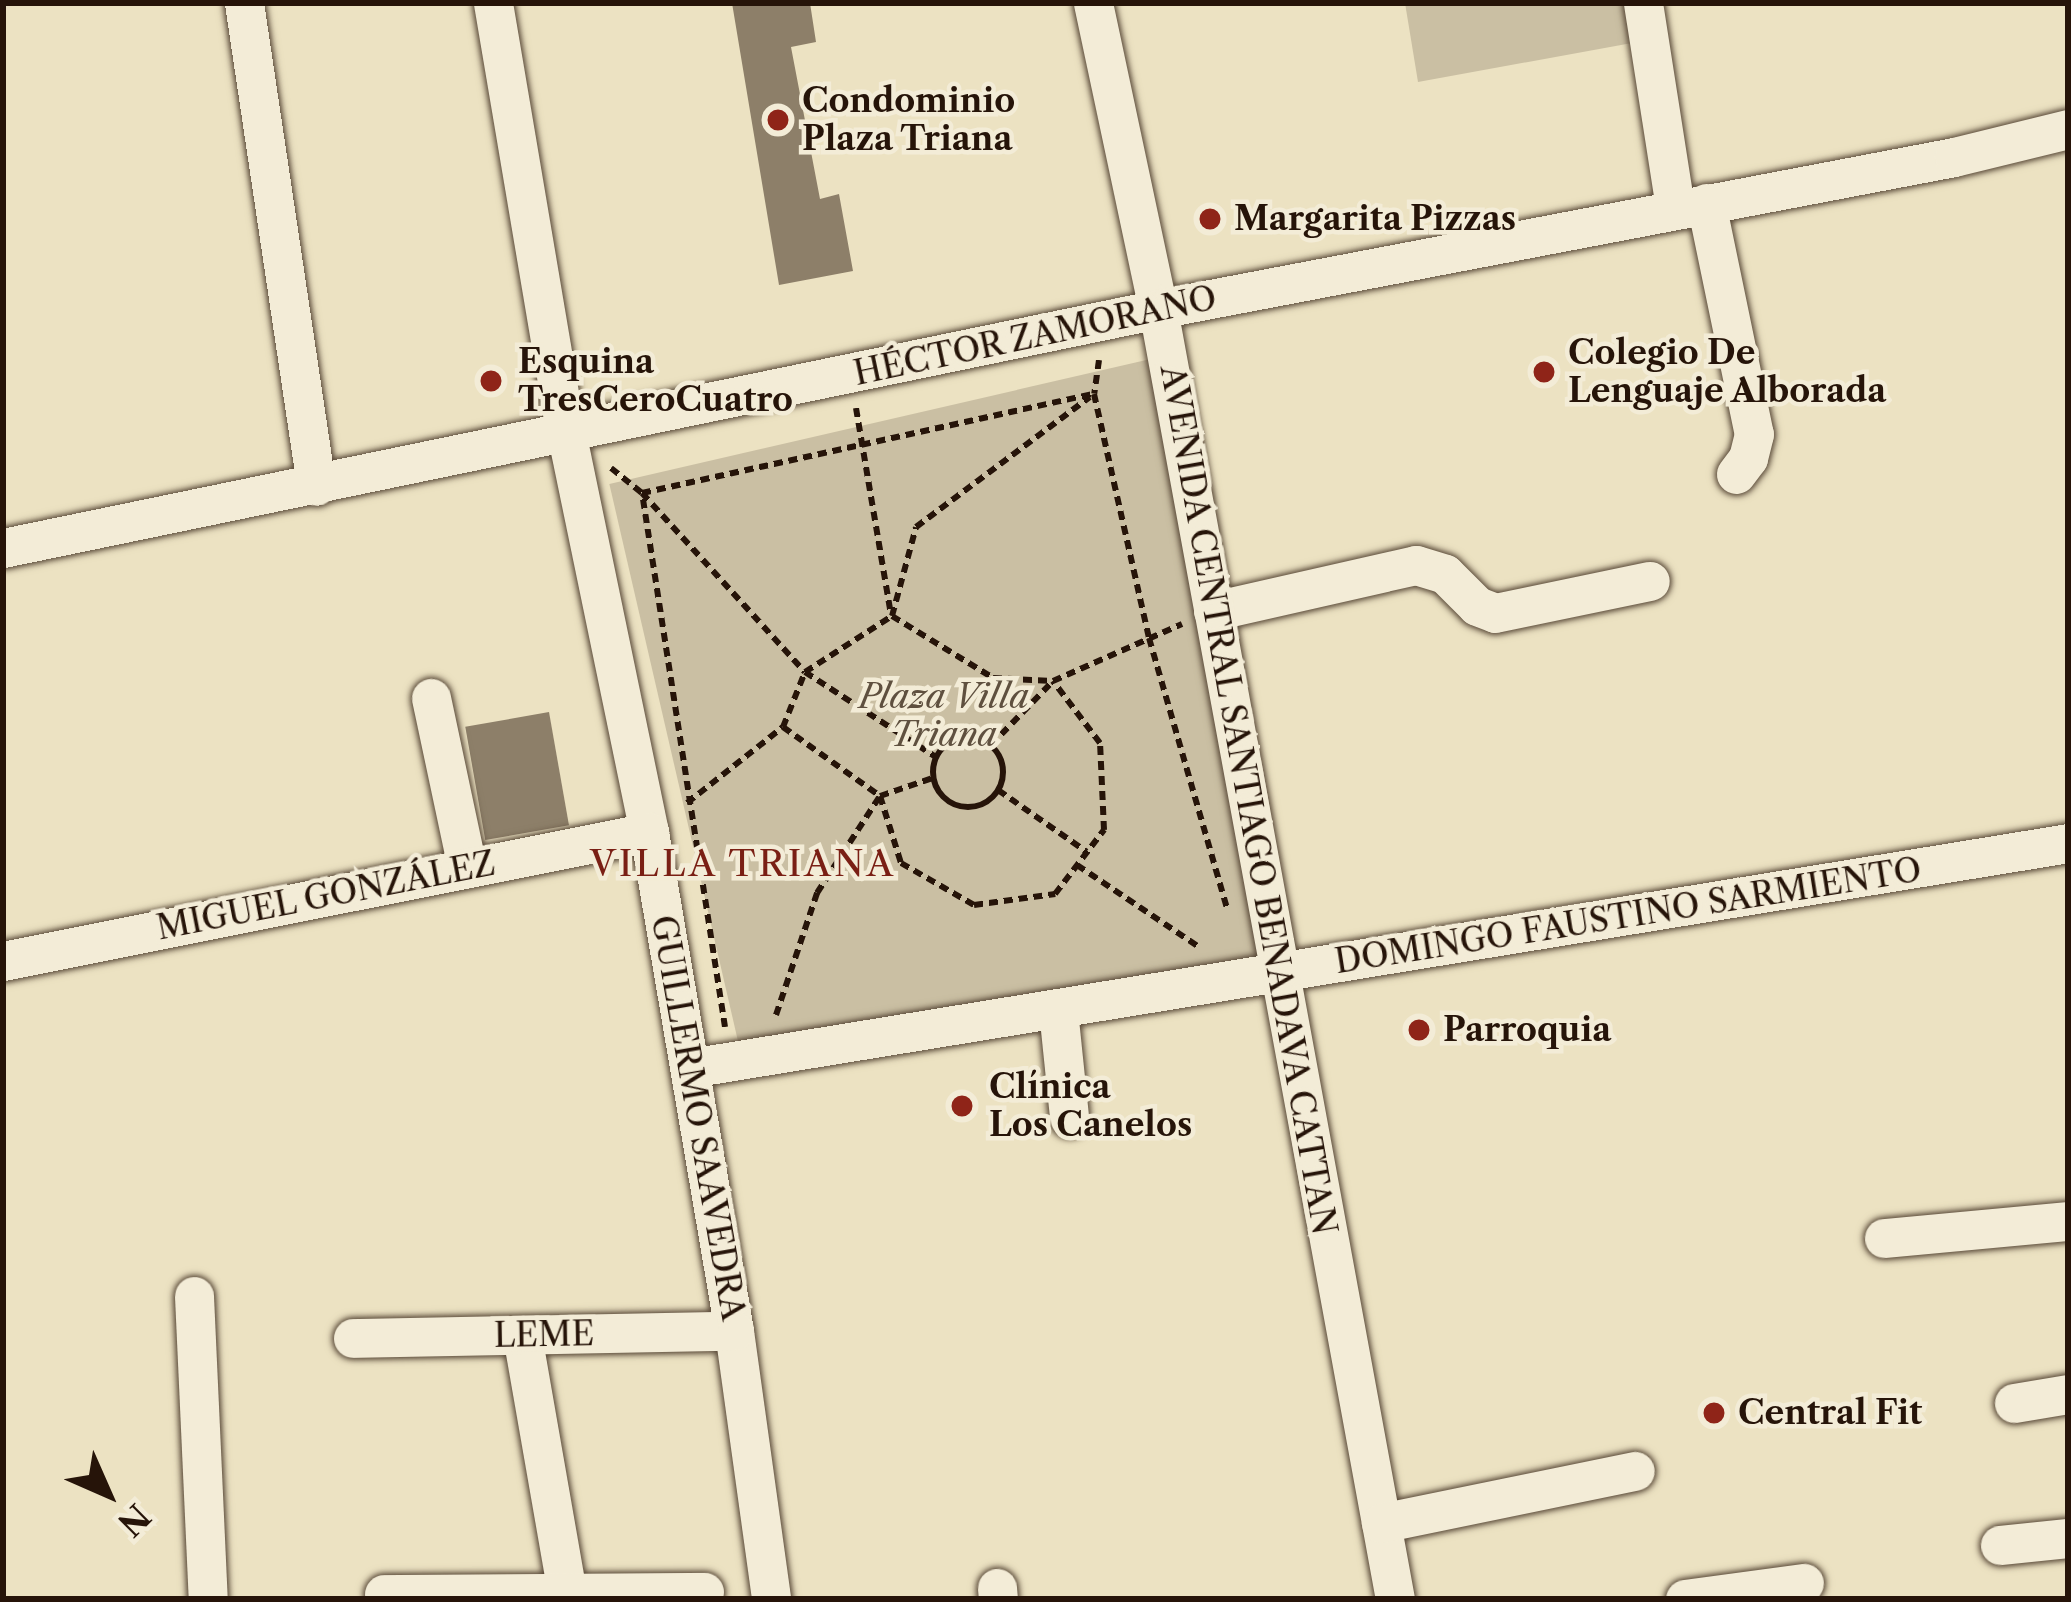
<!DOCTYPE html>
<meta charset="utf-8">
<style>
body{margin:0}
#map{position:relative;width:2071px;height:1602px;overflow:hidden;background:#ece2c2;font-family:"Libre Caslon Text",serif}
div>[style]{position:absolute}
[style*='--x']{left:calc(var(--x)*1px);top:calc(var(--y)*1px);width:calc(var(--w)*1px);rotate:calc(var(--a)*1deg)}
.green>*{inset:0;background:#cabfa3;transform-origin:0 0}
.building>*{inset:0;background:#8d7f69;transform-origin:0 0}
.path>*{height:6px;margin-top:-3px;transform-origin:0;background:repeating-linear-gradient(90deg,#261409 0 9px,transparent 0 15px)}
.path>.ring{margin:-3px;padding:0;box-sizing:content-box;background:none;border:6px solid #261409;border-radius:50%}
.roads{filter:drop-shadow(0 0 3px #584837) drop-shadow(0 0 3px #584837)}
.minor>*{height:39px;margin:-19.5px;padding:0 19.5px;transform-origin:19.5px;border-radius:19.5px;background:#f3ecd7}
.dots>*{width:33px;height:33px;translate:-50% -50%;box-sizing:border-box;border:6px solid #f3ecd7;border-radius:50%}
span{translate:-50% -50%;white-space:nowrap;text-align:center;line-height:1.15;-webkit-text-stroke:9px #f3ecd7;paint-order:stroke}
.poi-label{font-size:33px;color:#261409;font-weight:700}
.left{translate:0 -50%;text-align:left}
.street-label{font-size:33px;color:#261409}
.park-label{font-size:33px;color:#5f503f;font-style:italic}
.neighbourhood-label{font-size:36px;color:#7a1f14;letter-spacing:3px}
.frame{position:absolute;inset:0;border:6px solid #261409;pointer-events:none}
.north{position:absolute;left:48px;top:1434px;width:120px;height:120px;-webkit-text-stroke:9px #f3ecd7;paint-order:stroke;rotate:135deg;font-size:33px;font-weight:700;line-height:48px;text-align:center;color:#261409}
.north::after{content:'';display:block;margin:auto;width:42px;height:54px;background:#261409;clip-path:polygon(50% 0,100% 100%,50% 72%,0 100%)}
</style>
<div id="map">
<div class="green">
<div style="clip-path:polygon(1405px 3px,1625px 3px,1632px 43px,1418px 82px)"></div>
<div style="left:1155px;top:358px;width:608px;height:560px;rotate:77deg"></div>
</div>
<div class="building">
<div style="clip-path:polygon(732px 3px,810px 3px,816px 42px,791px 47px,820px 199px,839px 194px,853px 271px,779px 285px)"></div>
<div style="left:549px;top:712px;width:115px;height:85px;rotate:80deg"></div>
</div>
<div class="path">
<div style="--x:1099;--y:360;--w:34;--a:98"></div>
<div style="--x:1094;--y:394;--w:250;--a:77.3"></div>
<div style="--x:1149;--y:638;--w:284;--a:73.9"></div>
<div style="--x:856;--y:408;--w:209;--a:80.4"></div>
<div style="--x:611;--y:468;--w:40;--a:39"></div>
<div style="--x:642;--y:493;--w:242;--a:47.7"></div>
<div style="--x:805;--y:672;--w:156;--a:33"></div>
<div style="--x:892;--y:616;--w:92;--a:-74.9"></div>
<div style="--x:916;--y:527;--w:217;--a:-36.8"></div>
<div style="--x:783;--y:727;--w:119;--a:35.4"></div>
<div style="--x:880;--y:796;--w:70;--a:72.6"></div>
<div style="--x:901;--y:863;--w:84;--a:29.9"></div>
<div style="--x:974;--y:905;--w:82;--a:-7.7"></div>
<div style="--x:1055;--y:894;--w:81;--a:-52.6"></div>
<div style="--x:1104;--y:830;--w:87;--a:-92.6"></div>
<div style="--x:1100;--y:743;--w:78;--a:-127.2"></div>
<div class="ring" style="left:933px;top:737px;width:64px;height:64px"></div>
<div style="--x:991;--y:745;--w:89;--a:-45.9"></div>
<div style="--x:1053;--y:681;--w:141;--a:-23.8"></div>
<div style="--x:998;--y:790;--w:108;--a:34.9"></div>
<div style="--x:687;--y:803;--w:122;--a:-38.4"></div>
<div style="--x:783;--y:727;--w:59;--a:-68.2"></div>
<div style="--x:805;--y:672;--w:103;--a:-32.8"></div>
<div style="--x:892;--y:616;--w:119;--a:31.5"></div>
<div style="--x:993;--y:678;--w:60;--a:2.9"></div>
<div style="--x:1077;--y:865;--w:147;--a:33.9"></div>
<div style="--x:776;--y:1015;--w:129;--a:-71.4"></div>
<div style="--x:817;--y:893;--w:116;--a:-57"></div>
<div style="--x:880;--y:796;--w:56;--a:-18.8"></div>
<div style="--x:725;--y:1027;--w:540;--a:-98.83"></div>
<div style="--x:642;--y:493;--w:463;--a:-12.4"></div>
</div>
<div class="roads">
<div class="minor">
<div style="--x:244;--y:3;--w:488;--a:81.5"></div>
<div style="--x:493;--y:3;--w:415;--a:80.4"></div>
<div style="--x:562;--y:412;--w:429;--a:78.3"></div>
<div style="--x:649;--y:832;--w:506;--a:80.33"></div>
<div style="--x:734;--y:1331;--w:271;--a:82.1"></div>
<div style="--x:1093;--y:3;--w:313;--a:78"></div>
<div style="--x:1158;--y:309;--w:1312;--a:79.59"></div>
<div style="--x:1643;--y:3;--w:207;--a:81.1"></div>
<div style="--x:1706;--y:203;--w:236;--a:78.3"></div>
<div style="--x:1754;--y:434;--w:25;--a:104"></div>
<div style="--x:1748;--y:458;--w:20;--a:127"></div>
<div style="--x:3;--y:548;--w:1179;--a:-11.69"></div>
<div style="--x:1158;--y:309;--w:810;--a:-10.81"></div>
<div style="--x:1954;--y:157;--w:117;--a:-13.8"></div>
<div style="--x:1213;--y:611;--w:208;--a:-12.8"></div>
<div style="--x:1416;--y:565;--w:30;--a:17"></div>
<div style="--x:1445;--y:574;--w:45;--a:45"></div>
<div style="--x:1477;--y:606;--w:19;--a:21"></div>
<div style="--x:1495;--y:613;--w:158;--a:-11.7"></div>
<div style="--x:431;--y:698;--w:174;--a:78"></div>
<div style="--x:3;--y:961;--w:659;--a:-11.29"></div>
<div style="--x:1058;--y:1010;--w:108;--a:84.1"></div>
<div style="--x:690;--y:1068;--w:1396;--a:-9.27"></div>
<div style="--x:1884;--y:1238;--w:185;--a:-5.3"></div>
<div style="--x:194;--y:1296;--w:303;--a:87.4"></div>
<div style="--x:522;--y:1335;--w:268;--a:80.1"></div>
<div style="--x:353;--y:1338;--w:381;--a:-1.1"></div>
<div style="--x:2014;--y:1403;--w:55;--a:-9.5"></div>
<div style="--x:1381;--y:1523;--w:259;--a:-11.6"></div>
<div style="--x:2000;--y:1545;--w:68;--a:-5.9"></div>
<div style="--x:997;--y:1588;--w:11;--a:85"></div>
<div style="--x:384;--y:1594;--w:320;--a:-0.4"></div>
<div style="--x:1685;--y:1599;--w:120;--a:-7.7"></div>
</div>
</div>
<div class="dots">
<div style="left:778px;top:120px;background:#8f2418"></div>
<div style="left:1210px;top:219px;background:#8f2418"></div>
<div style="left:1544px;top:372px;background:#8f2418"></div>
<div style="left:491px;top:381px;background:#8f2418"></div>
<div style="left:1419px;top:1030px;background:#8f2418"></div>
<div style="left:962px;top:1106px;background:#8f2418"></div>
<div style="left:1714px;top:1413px;background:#8f2418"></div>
</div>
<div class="poi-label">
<span class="left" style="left:802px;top:120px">Condominio<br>Plaza Triana</span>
<span class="left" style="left:1234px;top:219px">Margarita Pizzas</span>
<span class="left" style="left:1568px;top:372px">Colegio De<br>Lenguaje Alborada</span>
<span class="left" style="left:518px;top:381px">Esquina<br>TresCeroCuatro</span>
<span class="left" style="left:1443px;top:1030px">Parroquia</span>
<span class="left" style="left:989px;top:1106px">Clínica<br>Los Canelos</span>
<span class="left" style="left:1738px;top:1413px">Central Fit</span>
</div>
<div class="street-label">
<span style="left:1035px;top:336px;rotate:-12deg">HÉCTOR ZAMORANO</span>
<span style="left:1248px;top:800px;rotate:80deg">AVENIDA CENTRAL SANTIAGO BENADAVA CATTAN</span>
<span style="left:326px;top:896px;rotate:-11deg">MIGUEL GONZÁLEZ</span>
<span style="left:1628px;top:916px;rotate:-9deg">DOMINGO FAUSTINO SARMIENTO</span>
<span style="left:698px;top:1118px;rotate:80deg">GUILLERMO SAAVEDRA</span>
<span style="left:544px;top:1335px;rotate:-1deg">LEME</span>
</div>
<div class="park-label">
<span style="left:944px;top:716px">Plaza Villa<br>Triana</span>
</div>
<div class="neighbourhood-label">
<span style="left:743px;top:864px">VILLA TRIANA</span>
</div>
<div class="frame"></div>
<div class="north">N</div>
</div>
